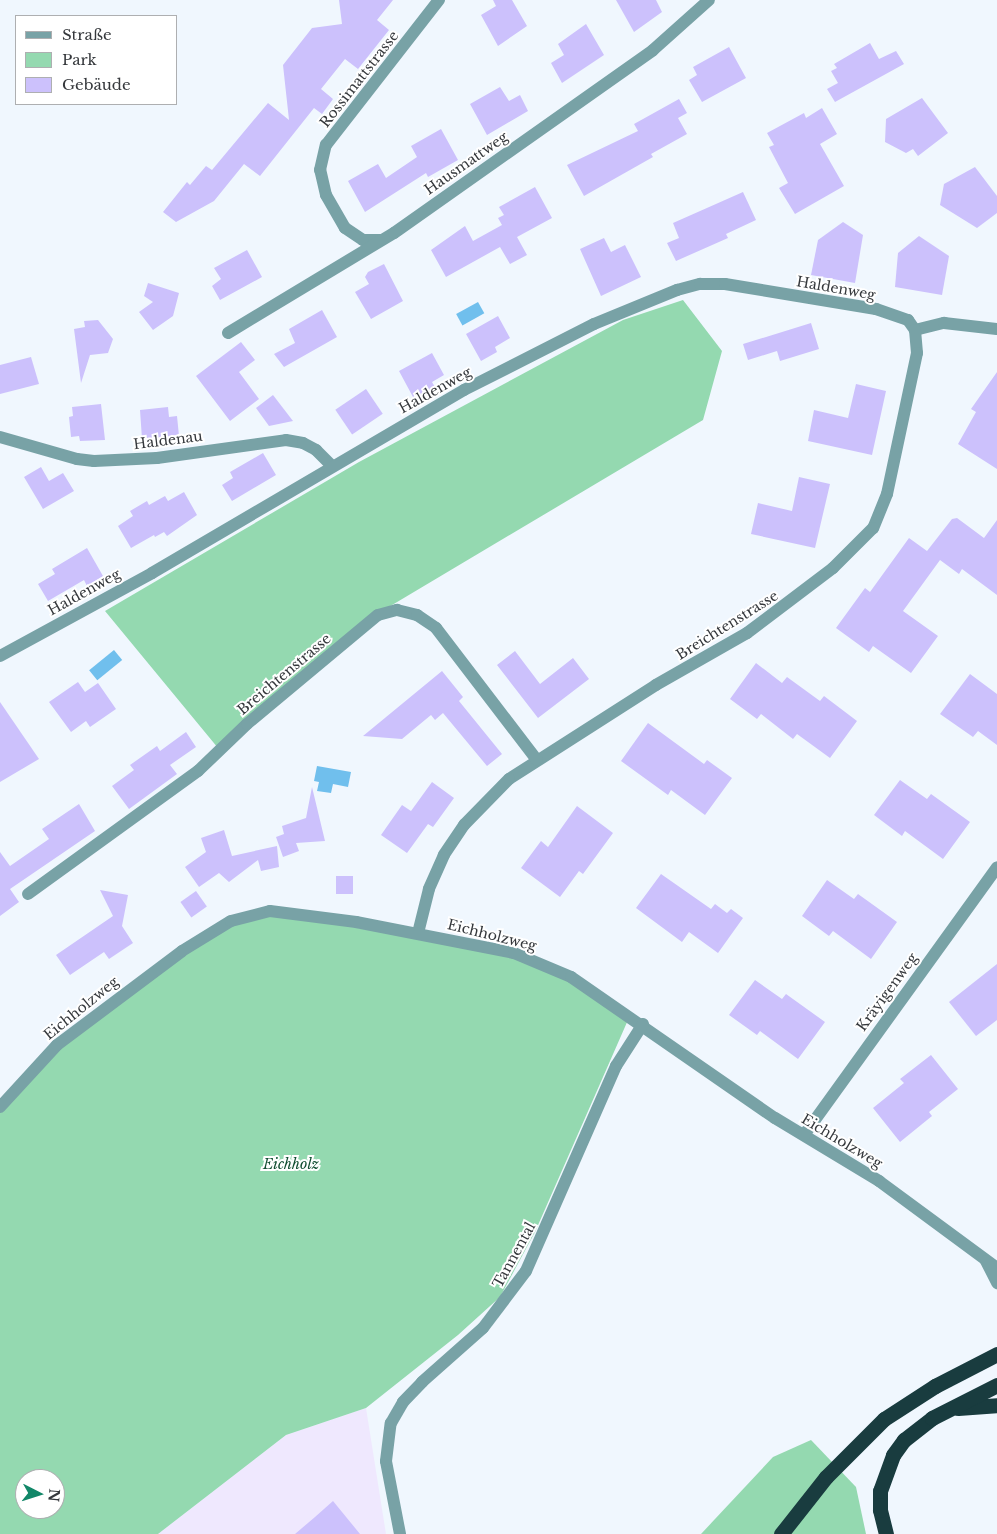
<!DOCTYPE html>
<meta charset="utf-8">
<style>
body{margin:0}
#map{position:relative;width:997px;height:1534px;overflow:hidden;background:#f0f7fe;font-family:"Libre Baskerville",serif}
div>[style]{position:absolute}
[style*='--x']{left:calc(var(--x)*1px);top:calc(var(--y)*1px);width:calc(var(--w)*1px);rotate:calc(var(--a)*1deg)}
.industrial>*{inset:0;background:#efe8fe}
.green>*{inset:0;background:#94d9b0}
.water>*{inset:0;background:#70bfed;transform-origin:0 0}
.building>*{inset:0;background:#ccc1fc;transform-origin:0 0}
.minor>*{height:12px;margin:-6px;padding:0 6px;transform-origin:6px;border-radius:6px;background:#78a2a6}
.highway>*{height:15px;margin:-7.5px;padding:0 7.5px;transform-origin:7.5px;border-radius:7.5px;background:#193c3f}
span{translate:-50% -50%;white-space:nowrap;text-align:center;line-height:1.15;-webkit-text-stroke:4px #fff;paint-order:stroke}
.street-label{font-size:14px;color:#35383c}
.park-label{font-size:14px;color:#114e31;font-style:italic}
.legend{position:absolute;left:15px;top:15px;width:162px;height:90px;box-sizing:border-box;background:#fff;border:1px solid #aeafb1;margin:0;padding:6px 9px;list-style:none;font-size:15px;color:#35383c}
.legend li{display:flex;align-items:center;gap:10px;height:25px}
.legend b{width:25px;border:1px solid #aeafb1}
.north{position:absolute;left:15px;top:1469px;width:50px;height:50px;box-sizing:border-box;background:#fff;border:1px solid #aeafb1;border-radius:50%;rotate:95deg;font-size:14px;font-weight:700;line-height:20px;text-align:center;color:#35383c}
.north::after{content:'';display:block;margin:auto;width:18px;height:22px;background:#128768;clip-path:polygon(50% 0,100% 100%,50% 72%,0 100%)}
</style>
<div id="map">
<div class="industrial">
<div style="clip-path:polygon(366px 1408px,386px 1534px,158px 1534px,286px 1435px)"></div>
</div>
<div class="green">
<div style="clip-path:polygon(683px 300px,722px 351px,703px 420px,377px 614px,218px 748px,105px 611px,359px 462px,623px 320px)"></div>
<div style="clip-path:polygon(evenodd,284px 915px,511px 955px,549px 968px,628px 1020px,535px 1232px,500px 1297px,458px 1335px,366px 1408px,286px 1435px,158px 1534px,0 1534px,0 1105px,35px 1068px,181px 948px,243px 919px,284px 915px,25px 1479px,55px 1479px,55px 1509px,25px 1509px,25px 1479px)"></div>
<div style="clip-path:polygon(811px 1440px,856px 1487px,866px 1534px,701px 1534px,773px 1457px)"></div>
</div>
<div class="water">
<div style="left:478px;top:302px;width:13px;height:25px;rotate:61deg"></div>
<div style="left:114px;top:650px;width:13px;height:32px;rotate:51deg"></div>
<div style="clip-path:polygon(317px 766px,351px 772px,348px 787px,333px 784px,331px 793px,317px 791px,319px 782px,314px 781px)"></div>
</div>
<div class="building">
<div style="clip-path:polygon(339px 0,393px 0,377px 20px,389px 30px,358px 69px,345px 59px,321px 89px,333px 99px,322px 114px,314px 108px,260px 176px,244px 164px,214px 201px,176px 222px,163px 212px,187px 182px,190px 185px,206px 166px,212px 170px,268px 103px,289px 120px,283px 65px,312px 28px,342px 24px)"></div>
<div style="clip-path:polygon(493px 0,512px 0,527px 26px,498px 46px,481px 15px,496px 6px)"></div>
<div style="clip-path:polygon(616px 0,656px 0,662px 12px,634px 32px)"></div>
<div style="clip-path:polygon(586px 24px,604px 55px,562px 83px,551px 63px,564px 55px,558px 44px)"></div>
<div style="clip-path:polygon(870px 43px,879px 59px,896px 51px,904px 64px,835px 102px,827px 89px,838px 83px,831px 71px,837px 68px,834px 64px)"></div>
<div style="clip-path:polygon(729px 47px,746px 78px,702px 102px,689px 80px,697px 75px,693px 67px)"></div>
<div style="clip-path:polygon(500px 87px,509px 101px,520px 95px,528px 111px,487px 135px,470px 104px)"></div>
<div style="clip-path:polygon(922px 98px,948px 133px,918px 156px,913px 149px,906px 153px,885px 142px,886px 119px)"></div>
<div style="clip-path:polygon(679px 99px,687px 113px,678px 118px,687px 134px,651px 154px,653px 157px,584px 196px,567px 165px,638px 131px,634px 124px)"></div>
<div style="clip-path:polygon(822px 108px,837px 134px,820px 144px,844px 186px,795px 214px,779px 188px,788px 183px,769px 147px,774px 145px,767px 133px,804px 113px,806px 118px)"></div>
<div style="clip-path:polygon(441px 129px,458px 160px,428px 177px,426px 173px,365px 212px,348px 181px,378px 164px,386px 178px,417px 157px,411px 146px)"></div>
<div style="clip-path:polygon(975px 167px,997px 196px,997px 213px,977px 228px,940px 205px,944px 184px)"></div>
<div style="clip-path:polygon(535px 187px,552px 218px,517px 237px,527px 255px,510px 264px,500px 247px,446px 277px,431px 250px,465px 226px,473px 241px,502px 225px,498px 218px,504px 215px,499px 207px)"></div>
<div style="clip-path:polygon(743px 192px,756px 220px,726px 234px,728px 238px,676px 261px,667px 243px,679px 238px,673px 223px)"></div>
<div style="clip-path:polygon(843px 222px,863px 235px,855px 283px,811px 275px,818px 240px)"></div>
<div style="clip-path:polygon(919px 236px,949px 256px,942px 295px,895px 287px,898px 253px)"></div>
<div style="clip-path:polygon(604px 238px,611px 252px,625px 245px,641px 277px,601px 296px,580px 249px)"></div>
<div style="clip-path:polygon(247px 250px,262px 277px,220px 300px,212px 286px,221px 279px,214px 268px)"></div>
<div style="clip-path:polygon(384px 264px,403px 301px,371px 319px,355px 292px,369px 284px,365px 277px,368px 272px)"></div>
<div style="clip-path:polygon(148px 283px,179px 293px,173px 316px,153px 330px,139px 312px,153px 302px,144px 296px)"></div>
<div style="clip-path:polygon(322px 310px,337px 337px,284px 367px,274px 354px,295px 343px,289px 329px)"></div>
<div style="clip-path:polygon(498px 316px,510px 338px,495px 347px,497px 352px,481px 361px,466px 334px)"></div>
<div style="clip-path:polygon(98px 320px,113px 339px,108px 353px,90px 355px,81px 383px,74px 329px,85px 327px,84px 321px)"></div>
<div style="clip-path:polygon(811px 323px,819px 349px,780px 361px,777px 351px,748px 360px,743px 344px)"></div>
<div style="clip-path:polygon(241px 342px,255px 360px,239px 372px,259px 399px,230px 421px,196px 376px)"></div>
<div style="clip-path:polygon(432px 353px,444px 375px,432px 382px,436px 389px,421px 398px,419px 394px,413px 397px,399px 371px)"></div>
<div style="clip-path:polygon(31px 357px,39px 384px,0 394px,0 365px)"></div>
<div style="clip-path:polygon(997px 372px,997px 469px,958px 444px,976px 412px,971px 409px)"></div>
<div style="clip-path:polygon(856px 384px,886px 391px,872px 455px,808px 441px,814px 410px,848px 418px)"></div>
<div style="left:366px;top:389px;width:30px;height:37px;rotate:56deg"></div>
<div style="clip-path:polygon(273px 395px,293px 421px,269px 426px,256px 408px)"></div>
<div style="clip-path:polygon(101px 404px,105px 440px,80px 441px,79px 436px,71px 437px,69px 417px,73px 416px,72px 407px)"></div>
<div style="clip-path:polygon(168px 407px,169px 417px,177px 416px,179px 436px,142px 439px,140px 410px)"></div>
<div style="clip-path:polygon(263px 453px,276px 475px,232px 501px,222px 485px,233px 478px,230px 472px)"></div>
<div style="clip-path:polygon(41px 467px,49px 481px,63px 473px,74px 491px,43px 509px,24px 477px)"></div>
<div style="clip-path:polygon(799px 477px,830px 484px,815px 548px,751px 534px,758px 503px,792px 511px)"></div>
<div style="clip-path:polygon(184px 492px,197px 515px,167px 536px,164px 532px,155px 537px,154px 535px,131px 548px,118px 526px,133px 516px,130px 511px,147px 501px,149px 505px,165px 496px,168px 501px)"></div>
<div style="clip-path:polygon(957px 518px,984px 538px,997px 520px,997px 595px,962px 569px,959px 574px,940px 560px,903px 611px,938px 636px,911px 673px,873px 646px,869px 652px,836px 628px,865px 588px,870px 592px,909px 538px,927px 551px,952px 519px)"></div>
<div style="clip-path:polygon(87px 548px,103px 576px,87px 586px,84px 580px,48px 601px,38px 584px,55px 574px,52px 569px)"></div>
<div style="clip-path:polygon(515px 651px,540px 684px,573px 658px,589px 679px,538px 718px,497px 665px)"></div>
<div style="clip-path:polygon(756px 663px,782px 683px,787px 677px,820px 701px,824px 696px,857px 721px,830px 758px,797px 734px,793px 739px,761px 714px,757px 719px,730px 699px)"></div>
<div style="clip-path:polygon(442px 671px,463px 697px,459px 701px,502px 754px,487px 766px,443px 713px,435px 720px,431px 715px,402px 739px,363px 736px)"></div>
<div style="clip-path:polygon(970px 674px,997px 694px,997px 745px,978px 731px,973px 737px,940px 714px)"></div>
<div style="clip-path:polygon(78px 682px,85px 692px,98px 683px,116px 709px,90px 727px,86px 721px,71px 732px,49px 702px)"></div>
<div style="clip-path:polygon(0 702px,39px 759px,0 782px)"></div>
<div style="clip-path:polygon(648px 723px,704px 764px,707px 760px,732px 778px,705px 815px,671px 790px,668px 795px,621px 761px)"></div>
<div style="clip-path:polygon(186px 732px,196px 747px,170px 765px,177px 774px,129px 809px,112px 786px,134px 770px,130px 765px,157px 746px,160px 751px)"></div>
<div style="clip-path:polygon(900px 780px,927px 799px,931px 794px,970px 822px,943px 859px,905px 831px,902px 836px,874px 815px)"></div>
<div style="clip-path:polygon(432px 782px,454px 798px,433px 827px,428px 824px,407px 853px,381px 835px,402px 805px,411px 811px)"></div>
<div style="clip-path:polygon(312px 787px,325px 841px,296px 843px,299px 851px,283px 857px,276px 837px,284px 834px,282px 826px,306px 818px)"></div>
<div style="clip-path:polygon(79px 804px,95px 831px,10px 889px,19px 902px,0 916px,0 852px,10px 866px,49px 839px,42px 829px)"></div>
<div style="clip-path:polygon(577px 806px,613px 833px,583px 874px,579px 871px,560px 897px,521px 868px,541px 841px,548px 847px)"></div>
<div style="clip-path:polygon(224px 830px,232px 856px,277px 846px,279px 867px,261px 871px,258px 860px,229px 882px,219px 873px,199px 887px,185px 867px,206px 852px,201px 838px)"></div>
<div style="clip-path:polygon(661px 874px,711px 909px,715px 904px,727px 913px,731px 909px,743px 918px,718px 953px,689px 932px,682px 942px,636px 908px)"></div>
<div style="left:336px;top:876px;width:17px;height:18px"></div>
<div style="clip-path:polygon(827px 880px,854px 899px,858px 894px,897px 922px,871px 959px,833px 931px,829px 936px,802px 916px)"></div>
<div style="clip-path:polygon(100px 890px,128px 895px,122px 926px,133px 943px,109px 959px,104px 952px,70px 975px,56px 955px,113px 916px)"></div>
<div style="left:196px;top:891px;width:19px;height:19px;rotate:55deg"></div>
<div style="clip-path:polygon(997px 964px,997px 1020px,976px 1036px,949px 1002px)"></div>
<div style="clip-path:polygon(755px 980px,782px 999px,786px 994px,825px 1022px,798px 1059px,760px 1031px,757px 1035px,729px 1015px)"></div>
<div style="clip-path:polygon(931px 1055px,958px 1089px,929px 1112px,932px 1116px,900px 1142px,873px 1108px,904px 1083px,900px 1079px)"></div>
<div style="clip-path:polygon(333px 1501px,360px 1534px,295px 1534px,315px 1517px)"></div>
</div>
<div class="minor">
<div style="--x:381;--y:240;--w:18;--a:180"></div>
<div style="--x:363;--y:240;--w:22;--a:-146"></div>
<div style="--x:345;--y:228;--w:38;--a:-120"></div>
<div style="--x:326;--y:195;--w:26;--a:-103"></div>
<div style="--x:320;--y:170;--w:26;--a:-77"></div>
<div style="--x:326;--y:145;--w:184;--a:-52.1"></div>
<div style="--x:915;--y:330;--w:30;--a:-14"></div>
<div style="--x:944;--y:323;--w:53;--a:6.5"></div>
<div style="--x:228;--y:333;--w:194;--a:-31.1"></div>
<div style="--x:394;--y:233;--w:317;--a:-35.2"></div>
<div style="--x:653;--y:50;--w:75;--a:-41.8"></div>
<div style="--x:0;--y:437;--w:80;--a:15.9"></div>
<div style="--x:77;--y:459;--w:17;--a:7"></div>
<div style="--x:94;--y:461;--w:63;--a:-2.7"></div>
<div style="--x:157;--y:458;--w:130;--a:-7.9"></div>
<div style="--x:286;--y:440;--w:17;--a:10"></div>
<div style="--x:303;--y:443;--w:15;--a:28"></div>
<div style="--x:316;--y:450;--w:23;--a:45"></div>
<div style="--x:0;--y:656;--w:173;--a:-28.6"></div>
<div style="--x:152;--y:573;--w:362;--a:-30.4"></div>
<div style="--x:464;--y:390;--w:146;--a:-26.9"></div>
<div style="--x:594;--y:324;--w:90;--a:-22.3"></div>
<div style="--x:677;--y:290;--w:24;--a:-15"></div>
<div style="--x:700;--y:284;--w:25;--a:0"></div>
<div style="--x:725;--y:284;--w:153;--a:9.4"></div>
<div style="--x:876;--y:309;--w:34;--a:19"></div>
<div style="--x:908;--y:320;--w:12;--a:55"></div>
<div style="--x:915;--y:330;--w:23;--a:85"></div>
<div style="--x:917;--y:353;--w:144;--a:102"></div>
<div style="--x:887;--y:494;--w:37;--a:112"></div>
<div style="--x:873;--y:528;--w:57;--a:135"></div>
<div style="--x:833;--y:568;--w:108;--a:142.9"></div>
<div style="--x:747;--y:633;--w:105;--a:150.3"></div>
<div style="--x:656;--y:685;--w:174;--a:147.4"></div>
<div style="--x:509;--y:779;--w:64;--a:134.4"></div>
<div style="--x:464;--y:825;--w:36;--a:124"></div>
<div style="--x:444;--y:855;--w:37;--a:114"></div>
<div style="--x:429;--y:889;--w:45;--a:104"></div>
<div style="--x:28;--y:894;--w:210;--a:-35.9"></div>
<div style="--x:198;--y:771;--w:68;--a:-43.8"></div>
<div style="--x:247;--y:724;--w:170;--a:-39.8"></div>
<div style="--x:378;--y:615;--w:20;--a:-15"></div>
<div style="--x:397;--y:610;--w:21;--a:14"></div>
<div style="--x:417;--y:615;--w:23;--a:34"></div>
<div style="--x:436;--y:628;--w:166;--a:52.6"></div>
<div style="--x:0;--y:1107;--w:84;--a:-47.4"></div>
<div style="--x:57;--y:1045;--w:156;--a:-36.9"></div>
<div style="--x:182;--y:951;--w:57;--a:-31.5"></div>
<div style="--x:231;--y:921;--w:40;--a:-14.4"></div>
<div style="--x:270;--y:911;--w:87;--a:7.3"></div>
<div style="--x:356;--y:922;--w:161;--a:11.1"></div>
<div style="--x:514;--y:953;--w:62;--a:22.8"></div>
<div style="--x:571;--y:977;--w:248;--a:34.7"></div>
<div style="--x:775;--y:1118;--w:122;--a:31.2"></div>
<div style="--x:879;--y:1181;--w:147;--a:36.4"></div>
<div style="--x:804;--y:1135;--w:330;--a:-54.2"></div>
<div style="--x:986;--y:1261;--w:25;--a:63"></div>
<div style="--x:400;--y:1534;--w:74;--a:-100.9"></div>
<div style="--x:386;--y:1461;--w:38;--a:-83"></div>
<div style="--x:391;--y:1423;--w:24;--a:-60"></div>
<div style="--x:403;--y:1402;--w:28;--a:-46"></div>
<div style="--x:422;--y:1382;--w:81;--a:-41.5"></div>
<div style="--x:483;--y:1328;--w:71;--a:-53"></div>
<div style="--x:526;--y:1271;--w:224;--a:-66.3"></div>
<div style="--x:616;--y:1066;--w:50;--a:-57.3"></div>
</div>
<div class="highway">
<div style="--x:958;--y:1408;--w:39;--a:-4"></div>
<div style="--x:781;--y:1534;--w:73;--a:-51.7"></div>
<div style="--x:826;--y:1477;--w:82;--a:-45"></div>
<div style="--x:884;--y:1419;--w:61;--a:-32.9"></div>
<div style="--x:935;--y:1386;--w:70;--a:-27.3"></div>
<div style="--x:886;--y:1534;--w:25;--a:-104"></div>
<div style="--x:880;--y:1510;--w:19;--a:-90"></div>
<div style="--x:880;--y:1491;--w:38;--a:-70"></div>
<div style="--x:893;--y:1455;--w:19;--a:-54"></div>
<div style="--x:904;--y:1440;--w:36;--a:-38"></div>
<div style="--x:932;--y:1418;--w:73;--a:-26.9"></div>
</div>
<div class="street-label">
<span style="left:359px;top:79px;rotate:-52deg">Rossimattstrasse</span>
<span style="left:466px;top:163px;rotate:-35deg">Hausmattweg</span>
<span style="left:836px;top:288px;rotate:10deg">Haldenweg</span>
<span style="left:435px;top:390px;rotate:-29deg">Haldenweg</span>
<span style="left:168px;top:440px;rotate:-7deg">Haldenau</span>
<span style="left:84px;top:592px;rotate:-29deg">Haldenweg</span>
<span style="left:727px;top:625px;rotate:-32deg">Breichtenstrasse</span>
<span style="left:284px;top:674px;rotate:-40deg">Breichtenstrasse</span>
<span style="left:492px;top:935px;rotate:14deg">Eichholzweg</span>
<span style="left:887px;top:992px;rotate:-54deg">Kräyigenweg</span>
<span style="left:81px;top:1008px;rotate:-39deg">Eichholzweg</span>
<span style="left:842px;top:1141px;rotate:31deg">Eichholzweg</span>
<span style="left:514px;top:1255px;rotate:-61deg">Tannental</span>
</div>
<div class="park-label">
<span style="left:291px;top:1164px">Eichholz</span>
</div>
<ul class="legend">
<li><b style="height:6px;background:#78a2a6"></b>Straße</li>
<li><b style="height:14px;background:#94d9b0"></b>Park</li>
<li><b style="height:14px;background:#ccc1fc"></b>Gebäude</li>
</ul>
<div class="north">N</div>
</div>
